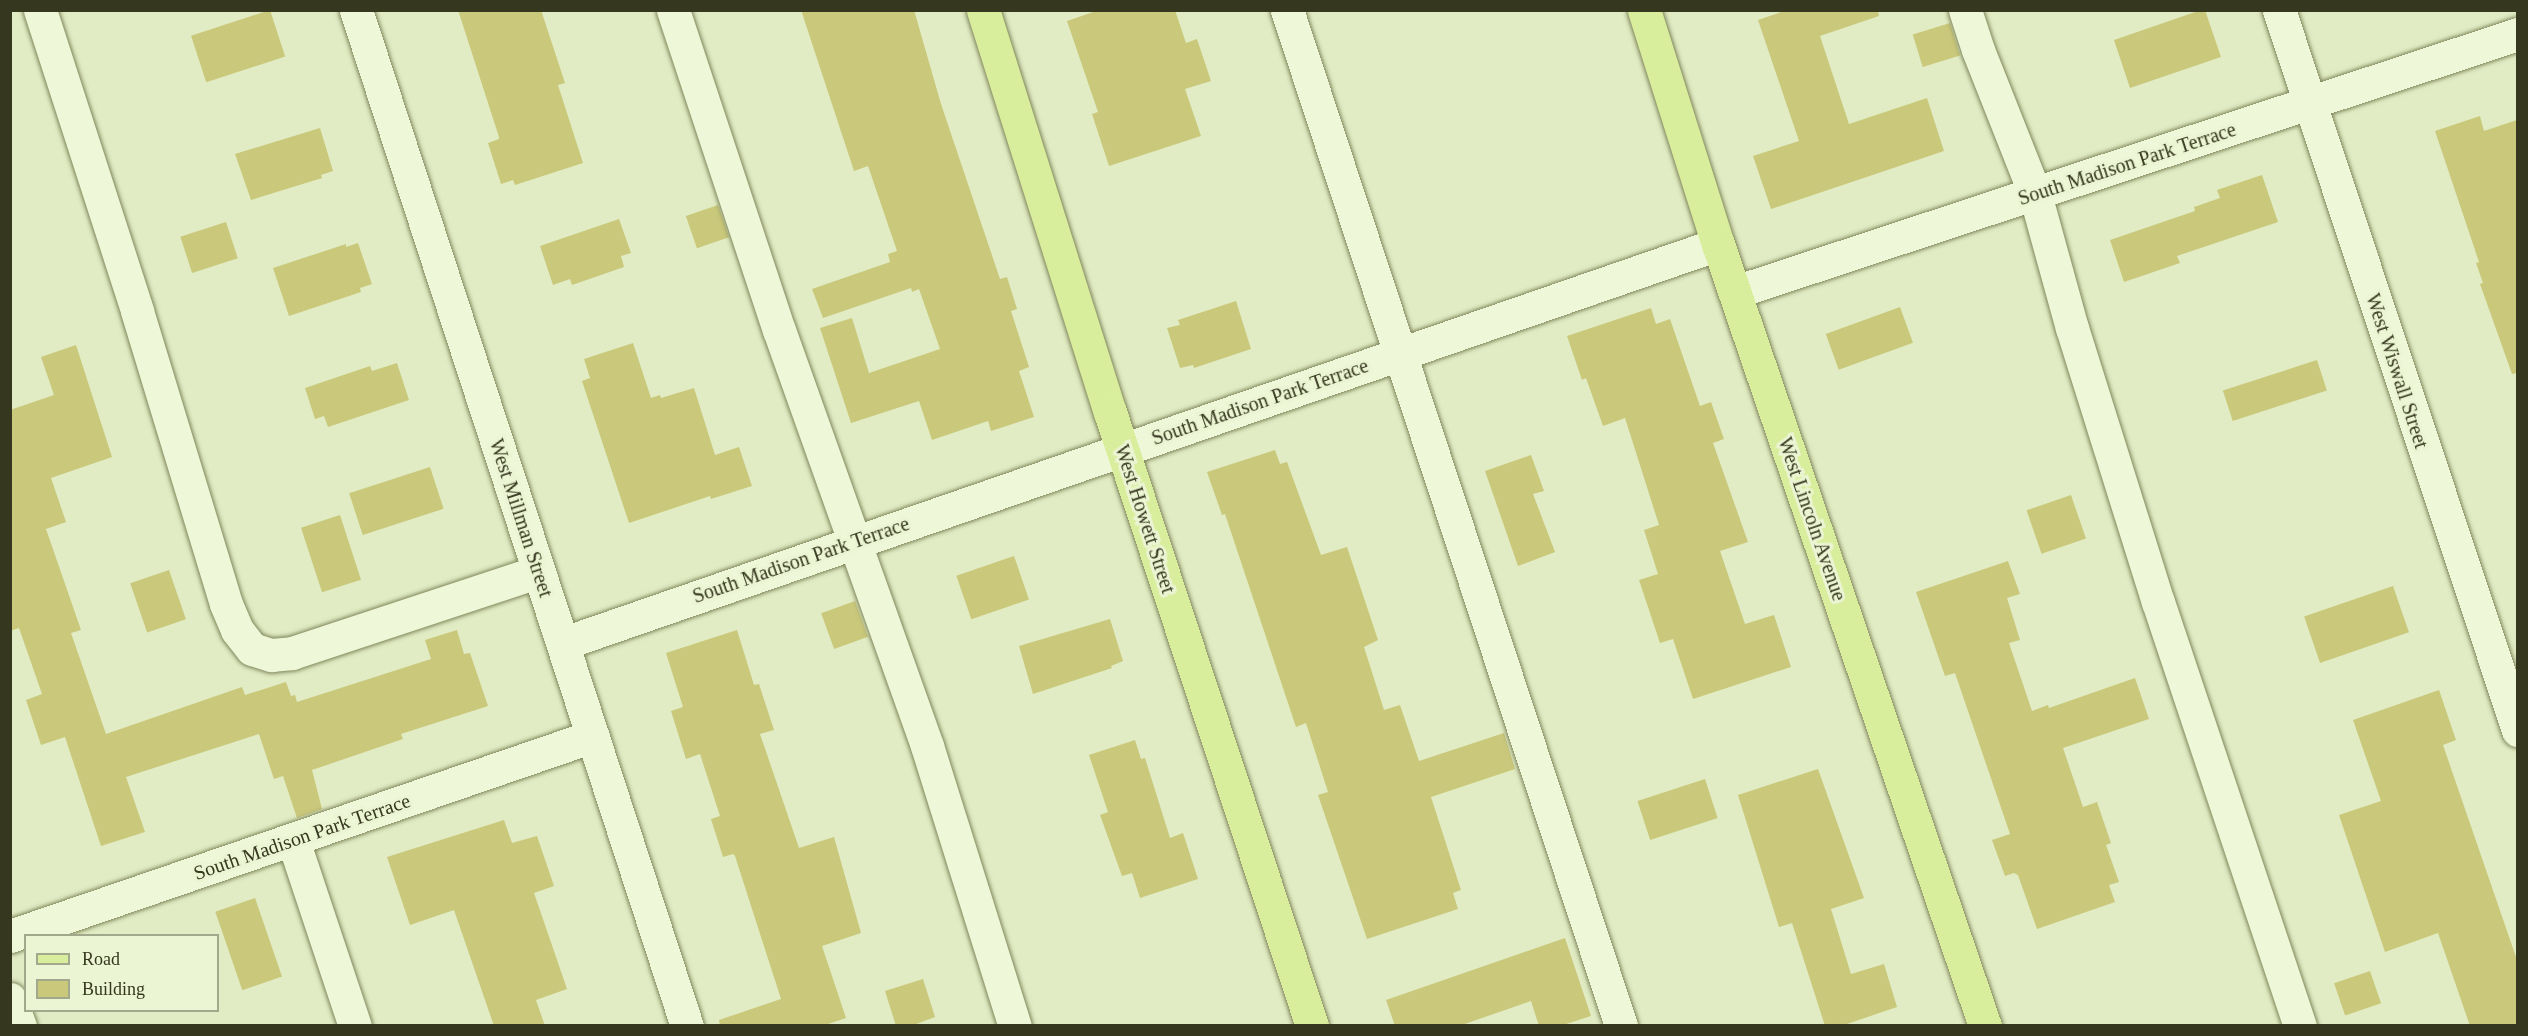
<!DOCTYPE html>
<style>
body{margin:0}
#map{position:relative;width:2528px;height:1036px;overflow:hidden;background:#e1ecc4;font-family:"Times New Roman",serif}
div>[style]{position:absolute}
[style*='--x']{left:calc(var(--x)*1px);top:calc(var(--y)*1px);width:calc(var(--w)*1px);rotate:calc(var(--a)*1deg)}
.building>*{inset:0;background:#c9c87b;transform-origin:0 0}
.roads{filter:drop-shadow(0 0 2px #81865b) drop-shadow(0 0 2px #81865b)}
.minor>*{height:33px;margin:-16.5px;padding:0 16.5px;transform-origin:16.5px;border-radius:16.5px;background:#eef7d7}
.major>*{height:33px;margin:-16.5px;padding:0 16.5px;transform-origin:16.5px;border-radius:16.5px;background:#d9ee9d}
span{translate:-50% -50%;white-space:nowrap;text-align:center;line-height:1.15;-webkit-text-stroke:6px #ebf4d3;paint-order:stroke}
.street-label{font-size:20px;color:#35371e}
.frame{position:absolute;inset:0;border:12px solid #35371e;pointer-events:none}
.legend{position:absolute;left:24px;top:934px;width:195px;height:78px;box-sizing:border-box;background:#ebf4d3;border:2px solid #a2a88b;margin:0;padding:8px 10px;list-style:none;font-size:18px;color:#35371e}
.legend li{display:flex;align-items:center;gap:12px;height:30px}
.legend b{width:30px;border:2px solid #a2a88b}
</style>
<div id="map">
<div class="building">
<div style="left:270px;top:10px;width:49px;height:83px;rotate:72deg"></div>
<div style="clip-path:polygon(458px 10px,541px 10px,565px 83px,558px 85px,583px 163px,515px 185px,513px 180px,501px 184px,488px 143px,499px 139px,499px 137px)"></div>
<div style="clip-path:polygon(801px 10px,914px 10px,941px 104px,1000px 279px,1007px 277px,1017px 309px,1011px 311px,1029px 367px,1019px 371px,1034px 417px,991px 431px,988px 421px,932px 440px,919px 401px,851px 423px,820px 328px,852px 318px,869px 373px,940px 349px,919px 289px,912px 292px,911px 288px,823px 318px,812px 289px,890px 262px,888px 254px,897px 251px,868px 166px,854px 171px)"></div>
<div style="clip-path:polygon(1099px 10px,1175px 10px,1186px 43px,1197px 39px,1211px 81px,1185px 89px,1201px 136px,1109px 166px,1092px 114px,1098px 112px,1067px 21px)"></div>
<div style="clip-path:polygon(1787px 10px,1878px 10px,1879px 16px,1820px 36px,1849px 124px,1927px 98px,1944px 151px,1771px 209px,1753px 156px,1799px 141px,1758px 20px)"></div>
<div style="clip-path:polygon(2201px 10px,2205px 10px,2221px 57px,2130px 88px,2114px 40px)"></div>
<div style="left:1950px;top:23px;width:34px;height:39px;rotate:73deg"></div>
<div style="clip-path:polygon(2480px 116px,2484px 131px,2517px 120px,2517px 373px,2512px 374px,2480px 284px,2483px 283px,2476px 263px,2479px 262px,2435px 131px)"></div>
<div style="clip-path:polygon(320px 128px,333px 171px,321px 175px,322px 178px,251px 200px,235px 154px)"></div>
<div style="clip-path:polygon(2262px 175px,2278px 222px,2177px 256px,2180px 263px,2124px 282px,2110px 240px,2195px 211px,2194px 207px,2220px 198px,2217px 190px)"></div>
<div style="left:718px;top:205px;width:34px;height:34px;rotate:71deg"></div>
<div style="clip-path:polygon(619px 219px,631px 253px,621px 256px,624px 267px,572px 285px,570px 279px,553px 285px,540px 246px)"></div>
<div style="left:226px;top:222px;width:38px;height:48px;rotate:72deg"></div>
<div style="clip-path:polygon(358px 243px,372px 284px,360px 288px,361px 292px,289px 316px,273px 268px,346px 244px,346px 247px)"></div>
<div style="clip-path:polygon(1236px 301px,1251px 349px,1194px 368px,1193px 365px,1180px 368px,1167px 328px,1180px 325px,1178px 320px)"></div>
<div style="left:1900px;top:307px;width:38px;height:79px;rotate:70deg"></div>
<div style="clip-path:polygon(1651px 308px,1656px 324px,1670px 319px,1700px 406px,1711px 402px,1724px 439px,1713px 443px,1748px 542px,1720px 551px,1745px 624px,1774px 615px,1791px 667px,1693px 699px,1673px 639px,1660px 643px,1639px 580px,1658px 574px,1644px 530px,1659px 525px,1625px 418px,1603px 426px,1586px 378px,1582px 380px,1567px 336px)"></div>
<div style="clip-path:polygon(633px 343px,651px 398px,660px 395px,661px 398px,694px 388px,715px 455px,739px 447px,752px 486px,711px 499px,710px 496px,629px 523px,582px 381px,590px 378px,584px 359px)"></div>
<div style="clip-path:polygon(76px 345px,112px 457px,51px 478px,66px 522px,46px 529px,81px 630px,71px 633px,106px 734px,242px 687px,245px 695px,286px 682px,291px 696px,295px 695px,297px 702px,431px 659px,425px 640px,457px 630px,464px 654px,470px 653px,488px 706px,401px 734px,403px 739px,312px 770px,322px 809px,297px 818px,283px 776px,274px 779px,259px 734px,126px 777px,145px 832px,101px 846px,65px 737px,41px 745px,26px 700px,42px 694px,19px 628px,10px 631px,10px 410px,54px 395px,41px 357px)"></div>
<div style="left:2317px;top:360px;width:32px;height:99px;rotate:72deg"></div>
<div style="clip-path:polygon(397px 363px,409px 400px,328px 427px,324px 416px,315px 419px,305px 388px,370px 366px,372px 371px)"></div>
<div style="clip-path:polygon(1275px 450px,1280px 464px,1287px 462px,1321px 555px,1347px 547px,1378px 640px,1364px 647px,1384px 710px,1400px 705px,1419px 761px,1504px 733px,1515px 769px,1431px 797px,1461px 890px,1453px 893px,1458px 909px,1367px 939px,1318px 795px,1328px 792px,1306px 723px,1296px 727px,1225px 514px,1222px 515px,1207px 472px)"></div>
<div style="clip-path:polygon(1531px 455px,1544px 491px,1533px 494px,1555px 552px,1518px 566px,1485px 471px)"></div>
<div style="left:430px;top:467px;width:44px;height:85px;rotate:72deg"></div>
<div style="left:2071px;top:495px;width:46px;height:47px;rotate:71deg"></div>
<div style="left:340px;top:515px;width:68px;height:41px;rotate:72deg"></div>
<div style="left:1014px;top:556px;width:46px;height:61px;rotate:71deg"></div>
<div style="clip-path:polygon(2008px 561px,2020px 594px,2007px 598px,2020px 640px,2009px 643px,2032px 711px,2048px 705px,2049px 708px,2135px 678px,2149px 719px,2063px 748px,2083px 807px,2097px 802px,2111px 843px,2106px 845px,2119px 882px,2109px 885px,2115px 902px,2037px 929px,2018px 875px,2014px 873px,2005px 876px,1992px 840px,2010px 834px,1955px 673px,1945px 676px,1916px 592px)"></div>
<div style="left:169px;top:570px;width:52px;height:41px;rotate:71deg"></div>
<div style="left:2393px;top:586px;width:49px;height:94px;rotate:71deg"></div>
<div style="left:855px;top:601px;width:38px;height:36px;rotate:70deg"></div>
<div style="clip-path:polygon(1110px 619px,1123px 661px,1111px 666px,1112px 668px,1033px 694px,1019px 646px)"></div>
<div style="clip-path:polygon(737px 630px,754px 685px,759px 684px,774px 730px,760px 734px,799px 848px,834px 837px,861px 933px,822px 946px,846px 1018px,822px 1026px,720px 1026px,719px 1020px,781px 999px,735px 856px,733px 854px,723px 857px,711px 819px,720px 816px,700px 754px,686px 759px,671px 711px,683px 707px,666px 653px)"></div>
<div style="clip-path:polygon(2439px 690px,2456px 740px,2443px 745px,2517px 960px,2517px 1026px,2470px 1026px,2438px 933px,2385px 952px,2339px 815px,2381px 801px,2353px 720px)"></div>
<div style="clip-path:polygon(1135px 740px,1141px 759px,1145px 758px,1170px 838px,1183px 833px,1198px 879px,1140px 898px,1132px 873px,1122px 876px,1100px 815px,1108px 812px,1089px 755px)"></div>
<div style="clip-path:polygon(1818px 769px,1864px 898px,1831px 909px,1851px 974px,1884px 964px,1897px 1007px,1841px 1026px,1825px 1026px,1792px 923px,1779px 927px,1738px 795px)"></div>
<div style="left:1705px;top:779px;width:41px;height:71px;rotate:72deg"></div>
<div style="clip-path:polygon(504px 820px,512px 843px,537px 836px,554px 886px,534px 893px,567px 989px,536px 1000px,545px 1026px,494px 1026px,454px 910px,410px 925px,387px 857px)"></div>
<div style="left:255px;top:898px;width:83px;height:42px;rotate:71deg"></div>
<div style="clip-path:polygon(1565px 938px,1591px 1016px,1560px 1026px,1539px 1026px,1531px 1001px,1459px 1026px,1395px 1026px,1386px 1000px)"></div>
<div style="left:2370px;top:971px;width:34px;height:38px;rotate:71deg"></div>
<div style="clip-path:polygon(923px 979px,935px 1017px,911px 1026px,896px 1026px,885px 991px)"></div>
</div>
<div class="roads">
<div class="minor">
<div style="--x:40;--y:10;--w:316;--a:72.1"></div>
<div style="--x:137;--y:311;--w:306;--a:73.1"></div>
<div style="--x:226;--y:604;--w:28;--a:67"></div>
<div style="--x:237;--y:630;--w:24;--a:52"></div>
<div style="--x:252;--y:649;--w:20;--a:18"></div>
<div style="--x:271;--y:655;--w:21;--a:-5"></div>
<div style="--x:292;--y:653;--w:258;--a:-18.3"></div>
<div style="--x:356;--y:10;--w:1069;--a:71.96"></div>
<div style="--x:673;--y:10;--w:337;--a:71.7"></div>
<div style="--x:779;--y:330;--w:442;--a:70.4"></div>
<div style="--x:927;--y:746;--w:294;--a:72.6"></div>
<div style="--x:1287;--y:10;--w:1069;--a:71.8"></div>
<div style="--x:1965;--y:10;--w:42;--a:72"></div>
<div style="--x:1978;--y:50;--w:155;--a:68.4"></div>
<div style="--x:2035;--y:194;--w:139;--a:74.6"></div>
<div style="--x:2072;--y:328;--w:287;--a:72.6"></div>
<div style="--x:2158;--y:602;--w:447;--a:71.5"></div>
<div style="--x:2279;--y:10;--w:759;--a:71.64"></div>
<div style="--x:1735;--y:292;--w:824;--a:-18.24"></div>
<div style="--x:564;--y:643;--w:1221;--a:-19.07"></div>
<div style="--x:293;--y:840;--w:196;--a:71.6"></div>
<div style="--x:10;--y:936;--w:616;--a:-18.93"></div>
<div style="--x:10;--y:999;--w:29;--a:70"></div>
</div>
<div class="major">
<div style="--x:983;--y:10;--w:422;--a:72.5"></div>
<div style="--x:1110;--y:412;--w:646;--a:71.79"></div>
<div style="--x:1644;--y:10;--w:245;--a:72.5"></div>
<div style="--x:1718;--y:244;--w:826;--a:71.15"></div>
</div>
</div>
<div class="street-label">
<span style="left:2127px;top:164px;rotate:-18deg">South Madison Park Terrace</span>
<span style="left:2397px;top:371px;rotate:72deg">West Wiswall Street</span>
<span style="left:1260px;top:402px;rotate:-19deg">South Madison Park Terrace</span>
<span style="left:521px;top:518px;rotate:72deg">West Millman Street</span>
<span style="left:1145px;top:519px;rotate:72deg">West Howett Street</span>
<span style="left:1812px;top:519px;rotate:71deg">West Lincoln Avenue</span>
<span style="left:801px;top:560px;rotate:-19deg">South Madison Park Terrace</span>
<span style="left:302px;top:837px;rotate:-19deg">South Madison Park Terrace</span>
</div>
<div class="frame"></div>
<ul class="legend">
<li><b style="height:8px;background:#d9ee9d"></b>Road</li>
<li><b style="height:16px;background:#c9c87b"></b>Building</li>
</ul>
</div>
